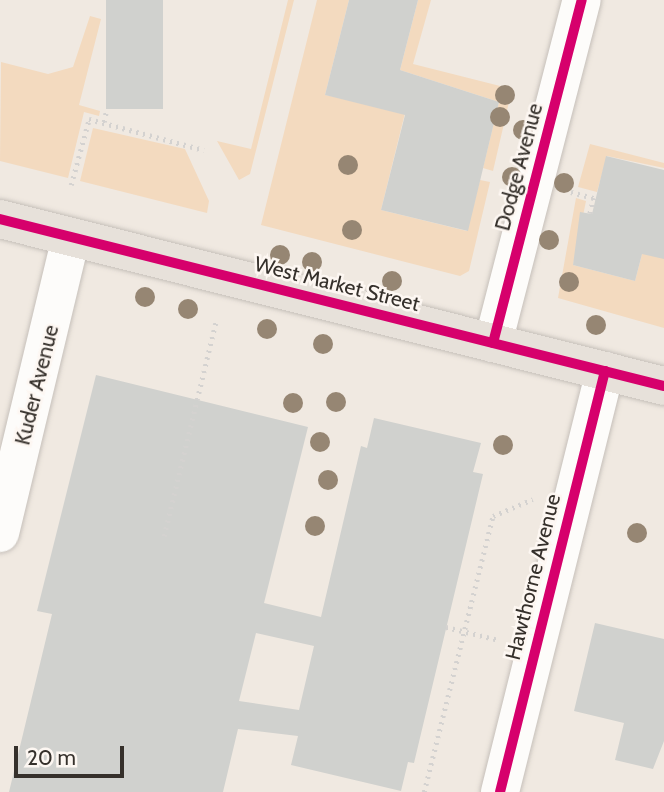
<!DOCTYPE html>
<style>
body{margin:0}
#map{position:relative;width:664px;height:792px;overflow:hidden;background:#f0e9e1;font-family:Cabin,sans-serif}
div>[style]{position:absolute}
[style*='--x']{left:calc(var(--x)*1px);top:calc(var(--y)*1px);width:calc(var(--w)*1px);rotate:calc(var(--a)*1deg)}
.green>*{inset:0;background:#f3dabf}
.building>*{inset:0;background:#d0d1ce;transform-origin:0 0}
.path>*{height:4.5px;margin-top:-2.25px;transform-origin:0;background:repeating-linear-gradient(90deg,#d4d2d0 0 2px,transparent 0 7px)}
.roads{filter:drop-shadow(0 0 2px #c6c0ba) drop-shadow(0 0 2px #c6c0ba)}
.minor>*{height:38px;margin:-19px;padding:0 19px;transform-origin:19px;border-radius:19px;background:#fdfcfa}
.primary>*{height:38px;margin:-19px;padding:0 19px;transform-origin:19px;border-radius:19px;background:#e7e1da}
.cycleway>*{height:10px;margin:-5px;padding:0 5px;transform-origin:5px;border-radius:5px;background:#d6006c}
.trees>*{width:20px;height:20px;margin:-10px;border-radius:50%;background:#968673}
span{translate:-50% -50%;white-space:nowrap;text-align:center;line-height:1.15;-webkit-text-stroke:5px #fdf7f2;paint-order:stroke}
.street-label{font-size:21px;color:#35302b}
.scale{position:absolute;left:14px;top:746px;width:110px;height:32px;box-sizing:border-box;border:4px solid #35302b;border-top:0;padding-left:9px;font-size:21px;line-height:24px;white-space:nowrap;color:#35302b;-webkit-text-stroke:5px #fdf7f2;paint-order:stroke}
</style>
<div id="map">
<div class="green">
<div style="clip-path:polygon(288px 0,294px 0,250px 174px,239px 180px,217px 141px,251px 149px)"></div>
<div style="clip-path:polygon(317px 0,349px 0,325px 95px,406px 109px,381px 210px,467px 231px,480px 180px,490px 182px,469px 271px,460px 276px,261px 225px)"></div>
<div style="clip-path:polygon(418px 0,431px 0,413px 64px,512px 89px,493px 171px,483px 168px,499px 102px,400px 70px)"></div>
<div style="clip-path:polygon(90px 16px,101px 19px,79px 105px,100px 111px,99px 116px,84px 112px,68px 178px,0 161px,1px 62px,48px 74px,73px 67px)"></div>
<div style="clip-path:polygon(93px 128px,185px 149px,209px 201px,207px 213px,80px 181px)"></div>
<div style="clip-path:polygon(590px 144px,664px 163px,664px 168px,607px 156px,597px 192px,578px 187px)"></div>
<div style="clip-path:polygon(576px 198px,586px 201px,573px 265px,635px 281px,642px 254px,664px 251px,664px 328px,558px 298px)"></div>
</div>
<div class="building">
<div style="left:106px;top:0;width:57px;height:109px"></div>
<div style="clip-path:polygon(349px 0,418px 0,400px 70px,499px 102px,468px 231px,381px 210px,405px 115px,325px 95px)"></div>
<div style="clip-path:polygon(606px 156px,664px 170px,664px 259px,642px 254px,635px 281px,573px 265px,580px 212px,592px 214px)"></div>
<div style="clip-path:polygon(evenodd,96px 375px,308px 427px,264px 603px,321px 617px,361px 446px,367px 448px,374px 418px,481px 443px,473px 472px,483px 474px,414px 763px,408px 762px,401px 791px,291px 765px,298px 736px,238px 729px,223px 792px,9px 792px,52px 614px,37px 611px,96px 375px,256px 633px,314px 646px,299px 710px,239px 701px,256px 633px)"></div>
<div style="clip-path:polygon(595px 623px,664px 639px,664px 741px,653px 769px,615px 760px,624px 723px,574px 711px)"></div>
</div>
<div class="path">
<div style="--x:104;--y:122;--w:10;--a:-79"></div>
<div style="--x:71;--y:185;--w:68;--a:-74.7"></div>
<div style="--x:89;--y:119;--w:119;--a:15.1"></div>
<div style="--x:571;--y:192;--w:24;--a:15"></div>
<div style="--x:594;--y:198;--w:16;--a:104"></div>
<div style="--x:164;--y:536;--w:221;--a:-76.4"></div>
<div style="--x:446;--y:627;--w:55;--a:13.8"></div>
<div style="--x:424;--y:792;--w:284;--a:-76"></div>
<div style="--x:493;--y:516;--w:43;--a:-23"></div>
</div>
<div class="roads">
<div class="minor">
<div style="--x:493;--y:343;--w:354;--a:-75.5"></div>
<div style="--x:0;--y:533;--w:304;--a:-76.5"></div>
<div style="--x:500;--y:792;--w:434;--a:-76"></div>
</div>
<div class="primary">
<div style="--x:0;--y:219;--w:685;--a:14.12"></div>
</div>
</div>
<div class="cycleway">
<div style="--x:0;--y:219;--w:685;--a:14.12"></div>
<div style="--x:493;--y:343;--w:354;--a:-75.5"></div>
<div style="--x:500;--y:792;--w:434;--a:-76"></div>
</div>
<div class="trees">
<div style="left:505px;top:95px"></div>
<div style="left:500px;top:117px"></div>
<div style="left:523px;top:130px"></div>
<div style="left:348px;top:165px"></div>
<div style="left:512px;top:177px"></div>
<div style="left:564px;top:183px"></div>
<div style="left:352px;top:230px"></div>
<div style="left:549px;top:240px"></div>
<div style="left:280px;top:255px"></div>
<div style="left:312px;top:262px"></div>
<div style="left:392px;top:281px"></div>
<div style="left:569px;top:282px"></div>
<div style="left:145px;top:297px"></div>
<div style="left:188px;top:309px"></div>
<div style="left:596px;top:325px"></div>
<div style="left:267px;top:329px"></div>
<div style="left:323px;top:344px"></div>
<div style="left:336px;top:402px"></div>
<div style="left:293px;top:403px"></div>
<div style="left:320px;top:442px"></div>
<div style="left:503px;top:445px"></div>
<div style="left:328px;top:480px"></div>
<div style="left:315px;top:526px"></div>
<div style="left:637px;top:533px"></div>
</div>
<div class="street-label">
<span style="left:519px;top:167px;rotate:-75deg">Dodge Avenue</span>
<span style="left:337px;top:284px;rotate:14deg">West Market Street</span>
<span style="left:37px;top:385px;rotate:-76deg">Kuder Avenue</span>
<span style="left:533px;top:577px;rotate:-76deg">Hawthorne Avenue</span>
</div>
<div class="scale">20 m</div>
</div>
